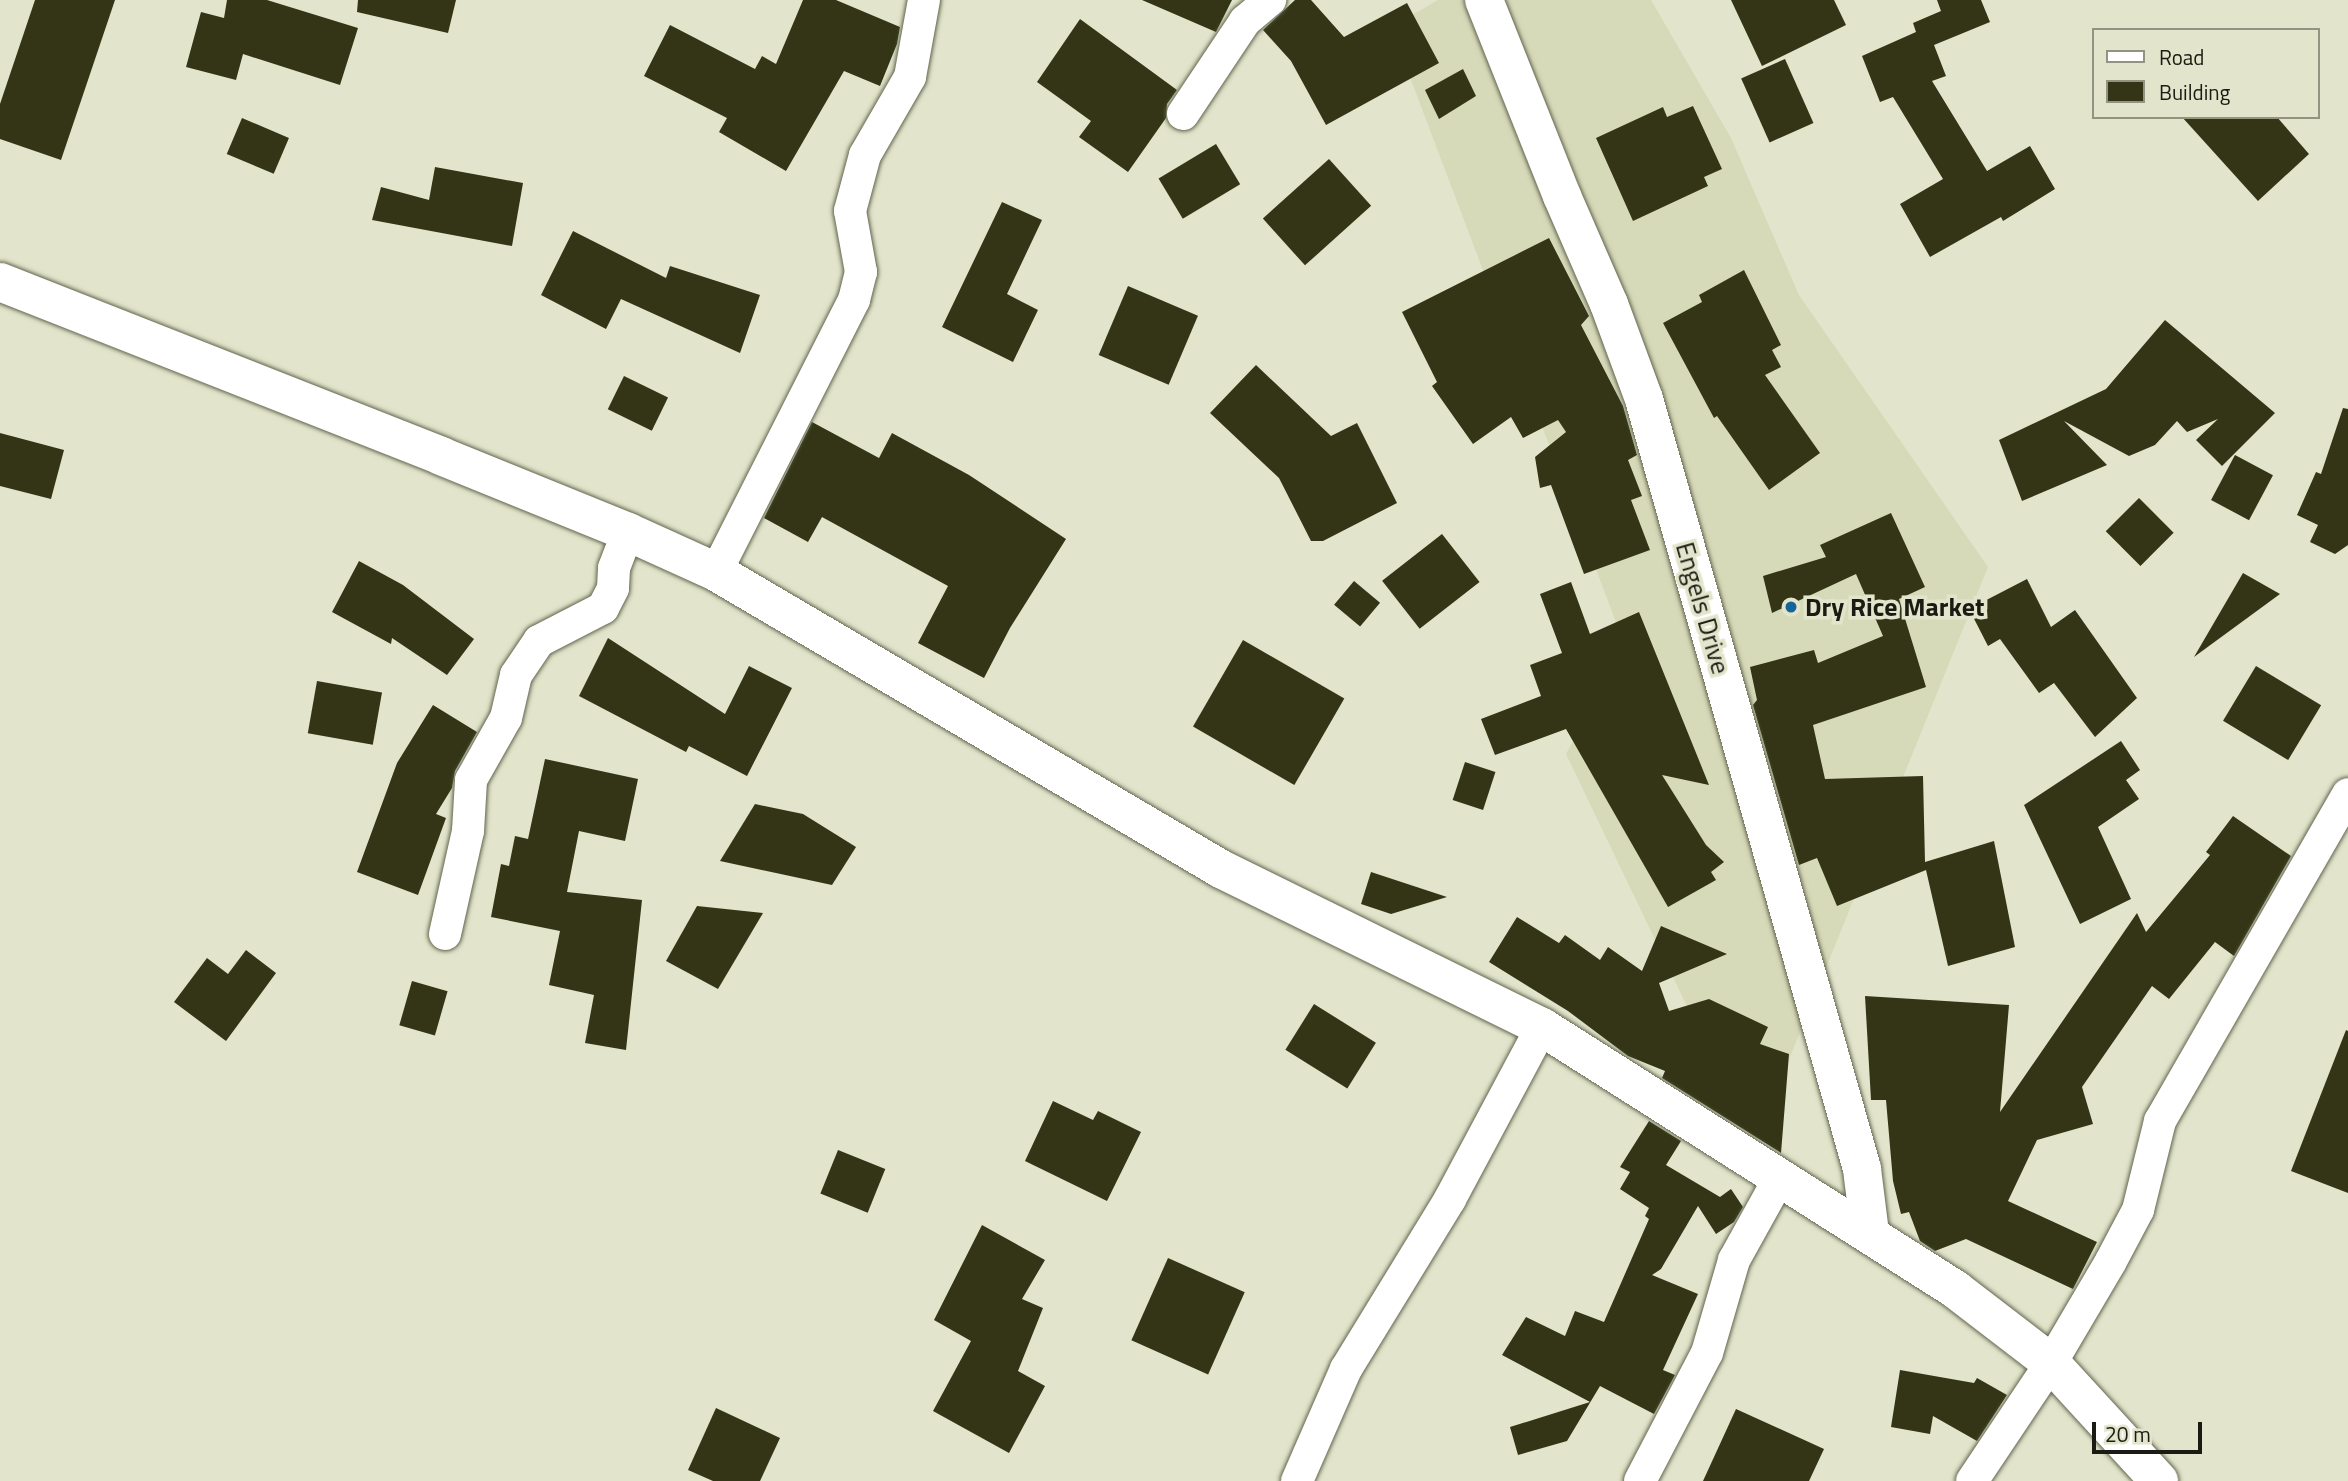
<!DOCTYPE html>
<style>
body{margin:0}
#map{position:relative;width:2348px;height:1481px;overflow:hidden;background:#e2e5cb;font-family:"Titillium Web",sans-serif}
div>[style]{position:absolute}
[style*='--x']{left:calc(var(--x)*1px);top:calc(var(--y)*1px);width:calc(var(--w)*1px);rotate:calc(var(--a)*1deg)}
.built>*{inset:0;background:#d7dab9}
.building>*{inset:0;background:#333516;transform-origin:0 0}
.roads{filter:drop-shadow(0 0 2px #62654e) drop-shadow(0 0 2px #62654e)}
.minor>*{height:32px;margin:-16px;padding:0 16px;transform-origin:16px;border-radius:16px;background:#fff}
.tertiary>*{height:38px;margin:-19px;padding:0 19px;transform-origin:19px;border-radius:19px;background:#fff}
.secondary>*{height:38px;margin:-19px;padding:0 19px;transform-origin:19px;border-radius:19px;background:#fff}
.dots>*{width:19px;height:19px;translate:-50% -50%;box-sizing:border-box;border:4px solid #e2e5cb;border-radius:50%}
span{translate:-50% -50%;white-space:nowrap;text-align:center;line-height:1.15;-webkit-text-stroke:7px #e2e5cb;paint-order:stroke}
.poi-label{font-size:26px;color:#1a1b12;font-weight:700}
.left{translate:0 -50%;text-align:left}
.street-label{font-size:26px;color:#1a1b12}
.legend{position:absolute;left:2092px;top:28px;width:228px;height:91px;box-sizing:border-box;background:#e2e5cb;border:2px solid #929481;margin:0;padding:9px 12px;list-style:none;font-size:21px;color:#1a1b12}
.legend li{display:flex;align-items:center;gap:14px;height:35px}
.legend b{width:35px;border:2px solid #929481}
.scale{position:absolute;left:2092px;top:1422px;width:110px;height:32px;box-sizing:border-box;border:4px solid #1a1b12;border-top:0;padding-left:9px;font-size:21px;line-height:24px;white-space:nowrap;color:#1a1b12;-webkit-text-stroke:5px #e2e5cb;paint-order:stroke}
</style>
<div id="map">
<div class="built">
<div style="clip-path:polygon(1438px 0,1651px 0,1731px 138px,1799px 295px,1988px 567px,1754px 1146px,1566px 754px,1625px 646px,1391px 27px)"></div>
</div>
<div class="building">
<div style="clip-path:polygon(35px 0,115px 0,61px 160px,0 139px,0 104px)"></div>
<div style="clip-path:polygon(227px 0,267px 0,358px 28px,340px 85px,243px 54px,236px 80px,186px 67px,201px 12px,224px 18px)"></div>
<div style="clip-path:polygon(358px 0,456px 0,448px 33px,357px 12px)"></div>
<div style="clip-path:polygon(803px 0,836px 0,900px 27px,897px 44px,880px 86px,844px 71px,786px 171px,719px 132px,727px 118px,644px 76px,670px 25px,755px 69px,762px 56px,776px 64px)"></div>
<div style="clip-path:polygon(1142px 0,1232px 0,1216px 32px)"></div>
<div style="clip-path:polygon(1295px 0,1311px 0,1344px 37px,1407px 3px,1439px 63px,1326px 125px,1291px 61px,1263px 30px)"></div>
<div style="clip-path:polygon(1731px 0,1834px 0,1846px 25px,1762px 66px)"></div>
<div style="clip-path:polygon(1937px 0,1981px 0,1990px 22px,1934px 45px,1946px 76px,1932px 81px,1987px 171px,2030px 146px,2055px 189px,2003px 221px,2001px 217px,1930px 257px,1900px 204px,1943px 179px,1893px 97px,1880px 102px,1862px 56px,1916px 32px,1913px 23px,1941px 11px)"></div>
<div style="clip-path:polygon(1080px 19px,1177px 90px,1167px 104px,1166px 118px,1128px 172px,1079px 137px,1091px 121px,1037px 82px)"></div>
<div style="left:1785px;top:59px;width:70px;height:48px;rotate:66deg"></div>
<div style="clip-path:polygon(1463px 69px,1476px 96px,1439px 119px,1425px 90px)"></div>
<div style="clip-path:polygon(1693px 106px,1722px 169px,1704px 177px,1708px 186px,1633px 221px,1596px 138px,1663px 107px,1667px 117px)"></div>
<div style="clip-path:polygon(2182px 117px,2277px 117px,2309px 154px,2258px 201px)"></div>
<div style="left:242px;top:118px;width:51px;height:39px;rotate:23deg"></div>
<div style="left:1216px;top:144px;width:47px;height:67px;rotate:59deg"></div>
<div style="left:1329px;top:159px;width:63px;height:89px;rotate:48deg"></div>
<div style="clip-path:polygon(435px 167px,523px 183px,512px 246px,372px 220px,381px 187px,429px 200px)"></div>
<div style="clip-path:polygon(1002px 202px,1042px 220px,1007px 294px,1038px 310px,1013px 362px,942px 327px)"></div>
<div style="clip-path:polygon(573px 231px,666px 278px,670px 266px,760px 295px,740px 353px,621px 299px,606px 329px,541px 295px)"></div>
<div style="clip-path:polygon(1549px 238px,1589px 316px,1581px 325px,1623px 406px,1637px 455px,1628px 460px,1642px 496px,1631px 500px,1650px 550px,1584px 574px,1551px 485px,1540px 488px,1535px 457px,1566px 432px,1558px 420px,1523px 438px,1511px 417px,1473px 444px,1432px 386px,1437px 382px,1402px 312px)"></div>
<div style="clip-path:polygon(1744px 270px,1781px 345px,1772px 350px,1781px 367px,1765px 375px,1820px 453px,1769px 490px,1717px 416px,1714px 418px,1663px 323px,1702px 302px,1699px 295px)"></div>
<div style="left:1128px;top:286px;width:76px;height:75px;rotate:23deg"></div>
<div style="clip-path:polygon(2165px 320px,2275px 413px,2222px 466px,2196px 440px,2218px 419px,2187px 432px,2177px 421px,2155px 445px,2129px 456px,2064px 421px,2107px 465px,2022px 501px,1999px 440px,2106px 389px)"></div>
<div style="clip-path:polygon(1256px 365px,1331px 436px,1357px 423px,1397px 503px,1323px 541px,1311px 541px,1279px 478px,1210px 413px)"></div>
<div style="left:624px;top:376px;width:49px;height:37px;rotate:26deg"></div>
<div style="clip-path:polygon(2343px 408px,2348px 409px,2348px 545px,2335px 554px,2310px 542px,2318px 525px,2297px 515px,2316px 472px,2321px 474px)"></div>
<div style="clip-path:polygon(812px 422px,879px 458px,892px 433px,969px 475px,1066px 539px,1010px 628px,984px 678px,918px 643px,948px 586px,822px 517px,808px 542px,764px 518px)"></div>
<div style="clip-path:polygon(0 433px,64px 450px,51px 499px,0 486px)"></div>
<div style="left:2235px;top:455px;width:43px;height:51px;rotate:28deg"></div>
<div style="left:2139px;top:498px;width:49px;height:47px;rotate:45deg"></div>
<div style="clip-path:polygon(1891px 513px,1925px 587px,1899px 599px,1926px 687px,1813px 725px,1825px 779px,1923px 776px,1925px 862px,1994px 841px,2015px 947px,1948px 966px,1926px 870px,1837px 906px,1817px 858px,1799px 865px,1753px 705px,1757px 700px,1750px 667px,1814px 650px,1818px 663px,1883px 636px,1856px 574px,1772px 613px,1763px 576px,1826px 557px,1820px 545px)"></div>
<div style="left:1442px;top:534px;width:61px;height:76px;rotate:52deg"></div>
<div style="clip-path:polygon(359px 561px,403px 585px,474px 639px,447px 675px,392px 638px,391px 644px,332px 612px)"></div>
<div style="clip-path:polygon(2243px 573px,2280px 594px,2194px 657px)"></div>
<div style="clip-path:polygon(2027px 579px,2051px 627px,2075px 610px,2137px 698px,2095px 737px,2054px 683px,2039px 693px,2000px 639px,1988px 646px,1969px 609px)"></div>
<div style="left:1354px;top:581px;width:34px;height:31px;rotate:40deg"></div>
<div style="clip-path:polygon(1571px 582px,1590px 634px,1639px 612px,1709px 785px,1662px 775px,1706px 845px,1724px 862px,1711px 872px,1716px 880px,1668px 907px,1566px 729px,1495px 755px,1481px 719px,1541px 696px,1530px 665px,1562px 653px,1540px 594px)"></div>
<div style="clip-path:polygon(608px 638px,725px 714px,749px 666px,792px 688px,747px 776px,689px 746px,686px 752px,579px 696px)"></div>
<div style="left:1243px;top:640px;width:117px;height:100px;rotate:30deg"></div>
<div style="left:2256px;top:666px;width:76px;height:64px;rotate:31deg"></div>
<div style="left:317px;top:681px;width:66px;height:53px;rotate:10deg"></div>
<div style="clip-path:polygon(433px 705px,477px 732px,455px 771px,452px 788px,436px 814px,446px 818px,418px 895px,357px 872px,397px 763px)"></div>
<div style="clip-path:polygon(2121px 741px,2140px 770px,2126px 780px,2139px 799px,2098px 827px,2131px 899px,2080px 924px,2024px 805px)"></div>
<div style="clip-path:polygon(545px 759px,638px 779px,625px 841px,579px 831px,567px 892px,642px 900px,626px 1050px,585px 1043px,594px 995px,549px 985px,560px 931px,491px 917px,501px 864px,509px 866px,515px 836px,528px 839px)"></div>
<div style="left:1465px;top:762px;width:32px;height:40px;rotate:18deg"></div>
<div style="clip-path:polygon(755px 804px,803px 814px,856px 847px,832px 885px,720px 861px)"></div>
<div style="clip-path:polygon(2233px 816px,2291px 856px,2234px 956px,2215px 942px,2169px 999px,2152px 986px,2082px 1087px,2093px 1124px,2037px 1140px,2008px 1201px,2097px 1242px,2073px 1289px,1966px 1239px,1935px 1251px,1920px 1241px,1909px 1212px,1901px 1214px,1893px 1181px,1886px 1100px,1871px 1100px,1865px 996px,2009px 1005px,2000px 1112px,2137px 913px,2146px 932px,2210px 855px,2206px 852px)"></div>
<div style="clip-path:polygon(1371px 872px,1447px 897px,1391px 914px,1361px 904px)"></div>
<div style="clip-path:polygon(697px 906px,763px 913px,718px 989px,666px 961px)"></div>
<div style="clip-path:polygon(1517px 917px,1559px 943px,1565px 935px,1600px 960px,1608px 947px,1642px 971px,1661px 926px,1727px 954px,1659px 983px,1669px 1011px,1709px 999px,1768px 1027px,1760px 1044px,1789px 1054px,1781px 1153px,1662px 1078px,1665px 1071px,1628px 1056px,1568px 1011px,1489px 962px)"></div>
<div style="clip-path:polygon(246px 950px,276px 973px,226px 1041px,174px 1002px,207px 958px,228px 974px)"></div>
<div style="left:412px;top:981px;width:37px;height:46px;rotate:16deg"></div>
<div style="left:1314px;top:1004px;width:73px;height:54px;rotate:32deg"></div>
<div style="clip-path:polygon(2346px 1030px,2348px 1031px,2348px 1193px,2291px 1171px)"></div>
<div style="clip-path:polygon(1053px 1101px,1093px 1120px,1098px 1111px,1141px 1132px,1107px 1201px,1025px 1161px)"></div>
<div style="clip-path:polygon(1649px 1121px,1681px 1141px,1666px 1165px,1720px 1197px,1731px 1189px,1743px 1207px,1734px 1222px,1716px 1234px,1698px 1206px,1661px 1269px,1652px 1275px,1698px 1294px,1663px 1370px,1675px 1375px,1654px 1414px,1600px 1386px,1567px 1441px,1518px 1455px,1510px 1427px,1590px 1402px,1502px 1355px,1526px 1317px,1565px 1336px,1575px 1311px,1604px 1322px,1649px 1219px,1645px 1216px,1649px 1208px,1620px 1189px,1630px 1172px,1620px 1167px)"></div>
<div style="left:838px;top:1150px;width:51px;height:47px;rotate:22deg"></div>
<div style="clip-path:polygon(982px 1225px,1045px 1260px,1022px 1299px,1043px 1308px,1018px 1371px,1045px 1386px,1009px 1453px,933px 1411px,971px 1341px,934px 1320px)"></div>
<div style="left:1168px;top:1258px;width:84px;height:90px;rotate:24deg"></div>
<div style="clip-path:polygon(1900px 1370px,1974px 1383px,1977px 1378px,2007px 1395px,1977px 1441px,1933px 1416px,1930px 1434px,1891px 1427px)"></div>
<div style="clip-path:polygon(716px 1408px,780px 1438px,760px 1481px,713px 1481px,688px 1470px)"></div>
<div style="clip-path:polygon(1736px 1409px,1824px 1449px,1809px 1481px,1703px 1481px)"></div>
</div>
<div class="roads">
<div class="minor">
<div style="--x:1183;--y:114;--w:112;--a:-56.3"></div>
<div style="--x:1245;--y:21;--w:33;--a:-40"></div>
<div style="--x:716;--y:572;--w:305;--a:-63.1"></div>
<div style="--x:854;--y:300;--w:29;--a:-76"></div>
<div style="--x:861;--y:272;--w:62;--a:-100.2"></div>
<div style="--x:850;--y:211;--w:58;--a:-75"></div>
<div style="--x:865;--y:155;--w:90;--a:-60"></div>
<div style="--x:910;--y:77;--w:78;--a:-79.7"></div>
<div style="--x:445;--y:934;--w:106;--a:-77.4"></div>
<div style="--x:468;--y:831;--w:51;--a:-86.6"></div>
<div style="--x:471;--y:780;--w:71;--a:-60.6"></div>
<div style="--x:506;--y:718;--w:44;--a:-76.9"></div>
<div style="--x:516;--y:675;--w:41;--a:-55.9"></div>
<div style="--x:539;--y:641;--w:72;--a:-27.3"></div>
<div style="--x:603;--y:608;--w:22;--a:-63"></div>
<div style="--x:613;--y:588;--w:20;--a:-87"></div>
<div style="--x:614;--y:568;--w:39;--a:-69"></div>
<div style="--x:1297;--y:1481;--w:122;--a:-66.4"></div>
<div style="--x:1346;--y:1369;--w:199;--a:-58.5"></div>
<div style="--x:1450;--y:1199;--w:195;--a:-61.9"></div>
<div style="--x:1640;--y:1481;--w:144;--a:-62.4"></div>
<div style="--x:1707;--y:1353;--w:97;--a:-73.8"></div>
<div style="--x:1734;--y:1260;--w:95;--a:-61"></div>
<div style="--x:1972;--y:1481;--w:142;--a:-56.2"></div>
<div style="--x:2051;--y:1363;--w:118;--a:-59.5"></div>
<div style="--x:2111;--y:1261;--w:58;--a:-62.1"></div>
<div style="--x:2138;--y:1210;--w:92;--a:-76.1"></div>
<div style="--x:2160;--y:1121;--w:377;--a:-60.1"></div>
</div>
<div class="tertiary">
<div style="--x:1484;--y:0;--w:211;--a:68.3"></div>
<div style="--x:1562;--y:196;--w:118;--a:66.5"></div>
<div style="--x:1609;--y:304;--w:101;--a:69.8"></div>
<div style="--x:1644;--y:399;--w:800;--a:74.19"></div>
<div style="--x:1862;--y:1169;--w:64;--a:82.9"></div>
</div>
<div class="secondary">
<div style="--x:0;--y:282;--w:474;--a:21.5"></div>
<div style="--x:441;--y:456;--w:202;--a:22.1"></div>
<div style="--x:628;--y:532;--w:97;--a:24.4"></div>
<div style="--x:716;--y:572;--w:586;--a:30.46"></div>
<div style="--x:1221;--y:869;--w:358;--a:26.2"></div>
<div style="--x:1542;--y:1027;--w:490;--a:32.4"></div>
<div style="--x:1956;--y:1290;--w:120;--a:37.5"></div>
<div style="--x:2051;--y:1363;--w:160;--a:47.5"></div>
</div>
</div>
<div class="dots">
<div style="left:1791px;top:607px;background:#176598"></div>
</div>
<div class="poi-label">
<span class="left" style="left:1805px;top:607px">Dry Rice Market</span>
</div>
<div class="street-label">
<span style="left:1703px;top:608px;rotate:74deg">Engels Drive</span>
</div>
<ul class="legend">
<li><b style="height:9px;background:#fff"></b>Road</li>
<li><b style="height:19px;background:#333516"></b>Building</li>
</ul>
<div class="scale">20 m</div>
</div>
